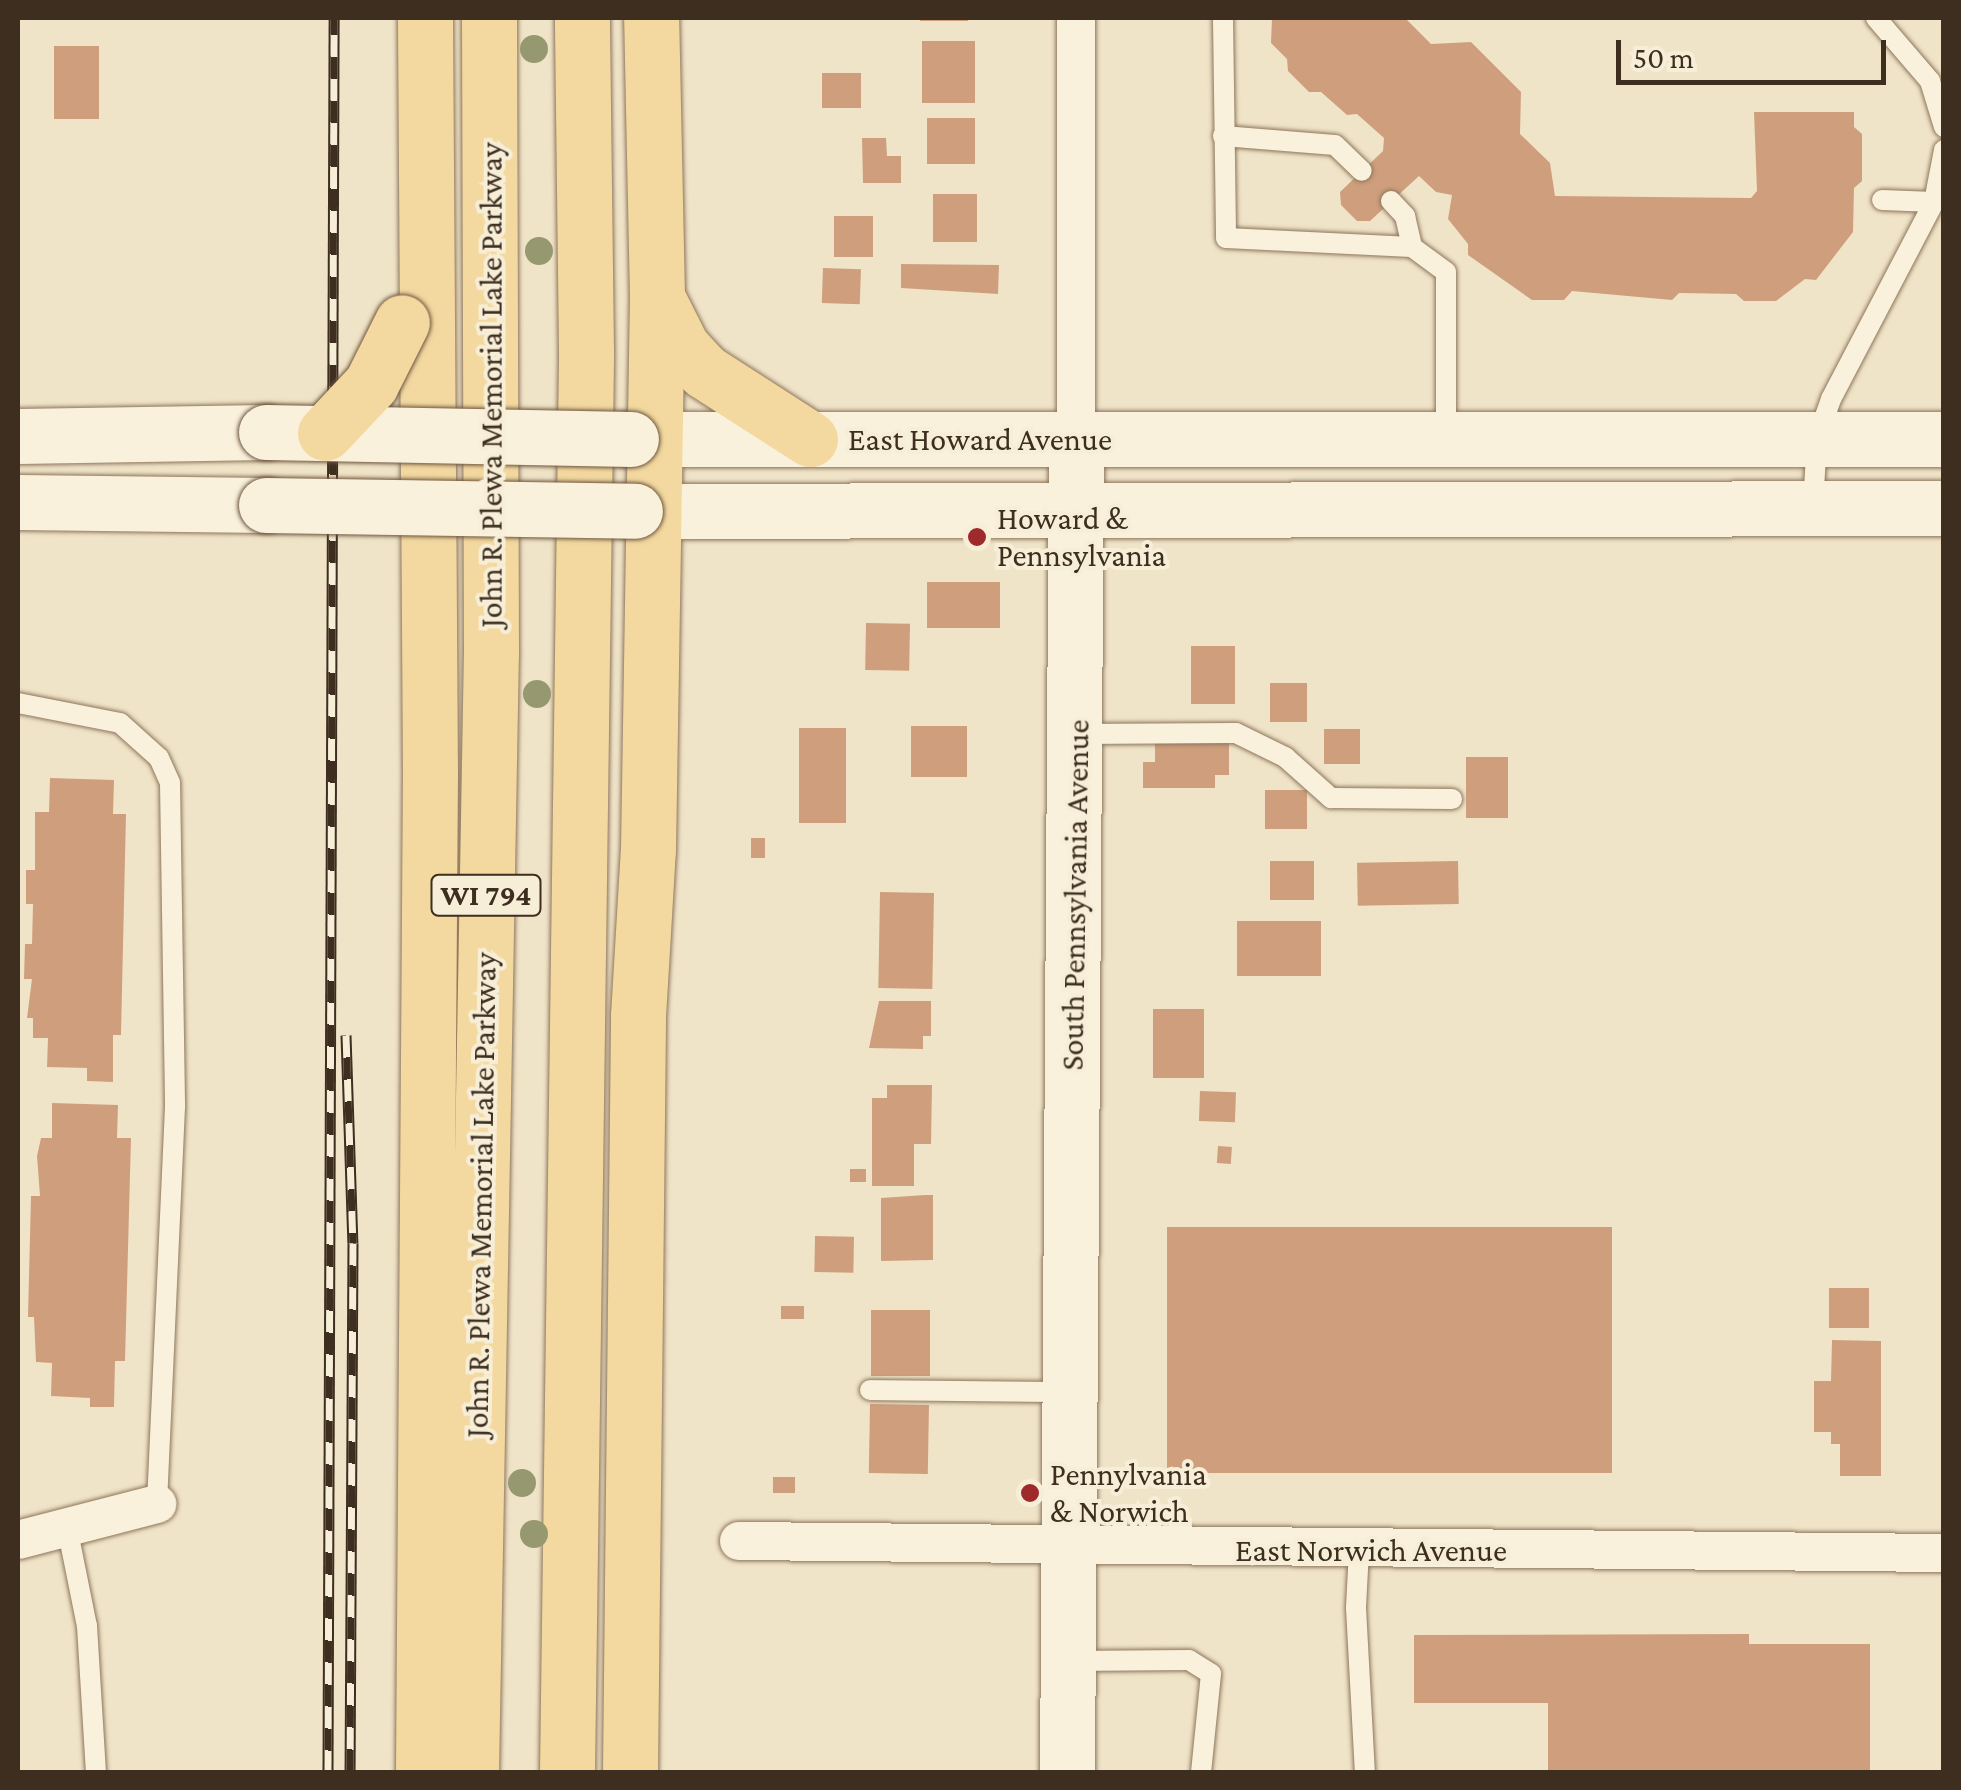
<!DOCTYPE html>
<style>
body{margin:0}
#map{position:relative;width:1961px;height:1790px;overflow:hidden;background:#f0e4c8;font-family:"Crimson Pro",serif}
div>[style]{position:absolute}
[style*='--x']{left:calc(var(--x)*1px);top:calc(var(--y)*1px);width:calc(var(--w)*1px);rotate:calc(var(--a)*1deg)}
.building>*{inset:0;background:#cf9f7d;transform-origin:0 0}
.roads{filter:drop-shadow(0 0 2px #8d765c) drop-shadow(0 0 2px #8d765c)}
.lane>*{height:20px;margin:-10px;padding:0 10px;transform-origin:10px;border-radius:10px;background:#faf1dc}
.street>*{height:38px;margin:-19px;padding:0 19px;transform-origin:19px;border-radius:19px;background:#faf1dc}
.secondary>*{height:55px;margin:-27.5px;padding:0 27.5px;transform-origin:27.5px;border-radius:27.5px;background:#faf1dc}
.primary>*{height:55px;margin:-27.5px;padding:0 27.5px;transform-origin:27.5px;border-radius:27.5px;background:#f3d9a0}
.rail>*{height:11px;margin-top:-5.5px;transform-origin:0;background:repeating-linear-gradient(90deg,#f7eed8 0 22px,#3d2e20 0 44px);box-sizing:border-box;border-block:2px solid #3d2e20}
.bridges{filter:drop-shadow(0 0 2px #6f573f) drop-shadow(0 0 2px #6f573f)}
.secondary-bridge>*{height:55px;margin:-27.5px;padding:0 27.5px;transform-origin:27.5px;border-radius:27.5px;background:#faf1dc}
.primary-bridge>*{height:55px;margin:-27.5px;padding:0 27.5px;transform-origin:27.5px;border-radius:27.5px;background:#f3d9a0}
.trees>*{width:28px;height:28px;margin:-14px;border-radius:50%;background:#96986f}
.dots>*{width:28px;height:28px;translate:-50% -50%;box-sizing:border-box;border:5px solid #f7eed8;border-radius:50%}
span{translate:-50% -50%;white-space:nowrap;text-align:center;line-height:1.15;-webkit-text-stroke:8px #f7eed8;paint-order:stroke}
.shield-label span{padding:2px 8px;background:#f7eed8;border:2px solid;border-radius:8px;-webkit-text-stroke-width:0}
.shield-label{font-size:30px;color:#3d2e20;font-weight:700}
.street-label{font-size:32px;color:#3d2e20}
.poi-label{font-size:32px;color:#3d2e20}
.left{translate:0 -50%;text-align:left}
.frame{position:absolute;inset:0;border:20px solid #3d2e20;pointer-events:none}
.scale{position:absolute;left:1616px;top:40px;width:270px;height:45px;box-sizing:border-box;border:5px solid #3d2e20;border-top:0;padding-left:12px;font-size:30px;line-height:35px;white-space:nowrap;color:#3d2e20;-webkit-text-stroke:8px #f7eed8;paint-order:stroke}
</style>
<div id="map">
<div class="building">
<div style="left:920px;top:18px;width:48px;height:3px"></div>
<div style="clip-path:polygon(1272px 18px,1405px 18px,1431px 44px,1471px 42px,1521px 92px,1520px 134px,1550px 163px,1555px 196px,1751px 198px,1757px 191px,1754px 112px,1854px 112px,1854px 127px,1862px 134px,1862px 181px,1854px 188px,1853px 232px,1816px 280px,1805px 279px,1776px 301px,1744px 301px,1736px 294px,1679px 293px,1672px 300px,1572px 291px,1564px 300px,1532px 300px,1468px 255px,1468px 244px,1448px 219px,1452px 195px,1436px 192px,1419px 176px,1370px 221px,1357px 221px,1341px 205px,1340px 192px,1383px 151px,1384px 138px,1357px 114px,1347px 115px,1321px 92px,1309px 92px,1288px 71px,1287px 59px,1271px 43px)"></div>
<div style="left:922px;top:41px;width:53px;height:62px"></div>
<div style="left:54px;top:46px;width:45px;height:73px"></div>
<div style="left:822px;top:73px;width:39px;height:35px"></div>
<div style="left:927px;top:118px;width:48px;height:46px"></div>
<div style="clip-path:polygon(862px 138px,886px 138px,887px 156px,901px 156px,901px 183px,863px 183px)"></div>
<div style="left:933px;top:194px;width:44px;height:48px"></div>
<div style="left:834px;top:216px;width:39px;height:41px"></div>
<div style="clip-path:polygon(901px 264px,999px 265px,998px 294px,901px 288px)"></div>
<div style="left:823px;top:268px;width:38px;height:35px;rotate:2deg"></div>
<div style="left:927px;top:582px;width:73px;height:46px"></div>
<div style="left:866px;top:623px;width:44px;height:47px;rotate:1deg"></div>
<div style="left:1191px;top:646px;width:44px;height:58px"></div>
<div style="left:1270px;top:683px;width:37px;height:39px"></div>
<div style="left:911px;top:726px;width:56px;height:51px"></div>
<div style="left:799px;top:728px;width:47px;height:95px"></div>
<div style="left:1324px;top:729px;width:36px;height:35px"></div>
<div style="clip-path:polygon(1155px 738px,1229px 738px,1229px 775px,1215px 775px,1215px 788px,1143px 788px,1143px 762px,1155px 762px)"></div>
<div style="left:1466px;top:757px;width:42px;height:61px"></div>
<div style="clip-path:polygon(50px 778px,114px 780px,113px 814px,126px 814px,121px 1035px,113px 1035px,113px 1082px,87px 1081px,87px 1068px,47px 1067px,48px 1038px,33px 1038px,33px 1018px,27px 1018px,32px 979px,24px 979px,25px 944px,32px 944px,33px 904px,26px 904px,26px 870px,35px 870px,35px 812px,49px 812px)"></div>
<div style="left:1265px;top:790px;width:42px;height:39px"></div>
<div style="left:751px;top:838px;width:14px;height:20px"></div>
<div style="left:1270px;top:861px;width:44px;height:39px"></div>
<div style="left:1458px;top:861px;width:43px;height:101px;rotate:89deg"></div>
<div style="left:880px;top:892px;width:54px;height:96px;rotate:1deg"></div>
<div style="left:1237px;top:921px;width:84px;height:55px"></div>
<div style="clip-path:polygon(879px 1001px,931px 1001px,931px 1036px,923px 1036px,923px 1049px,869px 1048px)"></div>
<div style="left:1153px;top:1009px;width:51px;height:69px"></div>
<div style="clip-path:polygon(887px 1085px,932px 1085px,931px 1144px,914px 1144px,914px 1186px,872px 1186px,872px 1098px,887px 1098px)"></div>
<div style="left:1200px;top:1091px;width:36px;height:30px;rotate:2deg"></div>
<div style="clip-path:polygon(52px 1103px,118px 1105px,117px 1138px,131px 1138px,125px 1361px,115px 1361px,114px 1407px,90px 1407px,90px 1398px,51px 1396px,52px 1363px,36px 1362px,34px 1317px,28px 1317px,31px 1196px,40px 1196px,37px 1156px,41px 1138px,52px 1138px)"></div>
<div style="left:1218px;top:1146px;width:14px;height:17px;rotate:4deg"></div>
<div style="left:850px;top:1169px;width:16px;height:13px"></div>
<div style="clip-path:polygon(925px 1195px,933px 1195px,933px 1260px,881px 1261px,881px 1198px)"></div>
<div style="left:1167px;top:1227px;width:445px;height:246px"></div>
<div style="left:815px;top:1236px;width:39px;height:36px;rotate:1deg"></div>
<div style="left:1829px;top:1288px;width:40px;height:40px"></div>
<div style="left:781px;top:1306px;width:23px;height:13px"></div>
<div style="left:871px;top:1310px;width:59px;height:66px"></div>
<div style="clip-path:polygon(1832px 1340px,1881px 1341px,1881px 1476px,1840px 1476px,1840px 1444px,1831px 1444px,1831px 1432px,1814px 1432px,1814px 1381px,1831px 1381px)"></div>
<div style="left:870px;top:1404px;width:59px;height:69px;rotate:1deg"></div>
<div style="left:773px;top:1477px;width:22px;height:16px"></div>
<div style="clip-path:polygon(1749px 1634px,1749px 1644px,1870px 1644px,1870px 1772px,1548px 1772px,1548px 1703px,1414px 1703px,1414px 1635px)"></div>
</div>
<div class="roads">
<div class="lane">
<div style="--x:1223;--y:18;--w:220;--a:89.2"></div>
<div style="--x:1226;--y:238;--w:186;--a:2.8"></div>
<div style="--x:1412;--y:247;--w:42;--a:36.3"></div>
<div style="--x:1446;--y:272;--w:165;--a:90"></div>
<div style="--x:1876;--y:18;--w:83;--a:49.4"></div>
<div style="--x:1930;--y:81;--w:48;--a:73.1"></div>
<div style="--x:1223;--y:136;--w:112;--a:4.6"></div>
<div style="--x:1335;--y:145;--w:37;--a:44"></div>
<div style="--x:1391;--y:201;--w:21;--a:47"></div>
<div style="--x:1405;--y:216;--w:32;--a:77"></div>
<div style="--x:1934;--y:202;--w:53;--a:-79.1"></div>
<div style="--x:1813;--y:506;--w:67;--a:-86.6"></div>
<div style="--x:1817;--y:439;--w:42;--a:-70.7"></div>
<div style="--x:1831;--y:399;--w:222;--a:-62.4"></div>
<div style="--x:1934;--y:202;--w:52;--a:-177.8"></div>
<div style="--x:18;--y:703;--w:104;--a:11.1"></div>
<div style="--x:120;--y:723;--w:52;--a:41.9"></div>
<div style="--x:159;--y:758;--w:27;--a:66"></div>
<div style="--x:170;--y:783;--w:324;--a:89.1"></div>
<div style="--x:175;--y:1107;--w:397;--a:92.6"></div>
<div style="--x:1077;--y:734;--w:159;--a:-0.4"></div>
<div style="--x:1236;--y:733;--w:55;--a:26.1"></div>
<div style="--x:1285;--y:757;--w:62;--a:41.7"></div>
<div style="--x:1331;--y:798;--w:121;--a:0.5"></div>
<div style="--x:870;--y:1390;--w:198;--a:0.6"></div>
<div style="--x:67;--y:1527;--w:101;--a:78.6"></div>
<div style="--x:87;--y:1626;--w:146;--a:86.5"></div>
<div style="--x:1359;--y:1550;--w:58;--a:93"></div>
<div style="--x:1356;--y:1608;--w:164;--a:86.9"></div>
<div style="--x:1070;--y:1661;--w:119;--a:-0.5"></div>
<div style="--x:1189;--y:1660;--w:26;--a:32"></div>
<div style="--x:1211;--y:1674;--w:99;--a:95.8"></div>
</div>
<div class="street">
<div style="--x:1076;--y:18;--w:421;--a:90"></div>
<div style="--x:18;--y:1540;--w:144;--a:-14.5"></div>
<div style="--x:739;--y:1541;--w:1205;--a:0.57"></div>
</div>
<div class="secondary">
<div style="--x:18;--y:436;--w:248;--a:-0.9"></div>
<div style="--x:631;--y:439;--w:1313;--a:0"></div>
<div style="--x:18;--y:502;--w:248;--a:0.7"></div>
<div style="--x:635;--y:511;--w:1309;--a:-0.13"></div>
<div style="--x:1067;--y:1772;--w:1333;--a:-89.61"></div>
</div>
<div class="primary">
<div style="--x:657;--y:297;--w:56;--a:63.4"></div>
<div style="--x:682;--y:347;--w:33;--a:47"></div>
<div style="--x:704;--y:371;--w:126;--a:32.7"></div>
<div style="--x:423;--y:1772;--w:998;--a:-89.6"></div>
<div style="--x:430;--y:774;--w:756;--a:-90.38"></div>
<div style="--x:471;--y:1772;--w:1119;--a:-88.98"></div>
<div style="--x:491;--y:653;--w:635;--a:-90.18"></div>
<div style="--x:567;--y:1772;--w:1420;--a:-89.23"></div>
<div style="--x:586;--y:352;--w:334;--a:-90.7"></div>
<div style="--x:630;--y:1772;--w:756;--a:-89.39"></div>
<div style="--x:638;--y:1016;--w:166;--a:-86.6"></div>
<div style="--x:648;--y:850;--w:553;--a:-89.07"></div>
<div style="--x:657;--y:297;--w:279;--a:-91.2"></div>
</div>
</div>
<div class="rail">
<div style="--x:346;--y:1035;--w:208;--a:88.1"></div>
<div style="--x:353;--y:1243;--w:529;--a:90.32"></div>
<div style="--x:328;--y:1772;--w:1754;--a:-89.8"></div>
</div>
<div class="bridges">
<div class="secondary-bridge">
<div style="--x:266;--y:432;--w:365;--a:1.1"></div>
<div style="--x:266;--y:505;--w:369;--a:0.9"></div>
</div>
<div class="primary-bridge">
<div style="--x:325;--y:433;--w:67;--a:-46.8"></div>
<div style="--x:371;--y:384;--w:69;--a:-63.4"></div>
</div>
</div>
<div class="trees">
<div style="left:534px;top:49px"></div>
<div style="left:539px;top:251px"></div>
<div style="left:537px;top:694px"></div>
<div style="left:522px;top:1483px"></div>
<div style="left:534px;top:1534px"></div>
</div>
<div class="dots">
<div style="left:977px;top:537px;background:#9e2a2b"></div>
<div style="left:1030px;top:1493px;background:#9e2a2b"></div>
</div>
<div class="shield-label">
<span style="left:486px;top:895px">WI 794</span>
</div>
<div class="street-label">
<span style="left:491px;top:385px;rotate:-90deg">John R. Plewa Memorial Lake Parkway</span>
<span style="left:980px;top:439px">East Howard Avenue</span>
<span style="left:1075px;top:895px;rotate:-89deg">South Pennsylvania Avenue</span>
<span style="left:481px;top:1195px;rotate:-89deg">John R. Plewa Memorial Lake Parkway</span>
<span style="left:1371px;top:1550px">East Norwich Avenue</span>
</div>
<div class="poi-label">
<span class="left" style="left:997px;top:537px">Howard &amp;<br>Pennsylvania</span>
<span class="left" style="left:1050px;top:1493px">Pennylvania<br>&amp; Norwich</span>
</div>
<div class="frame"></div>
<div class="scale">50 m</div>
</div>
